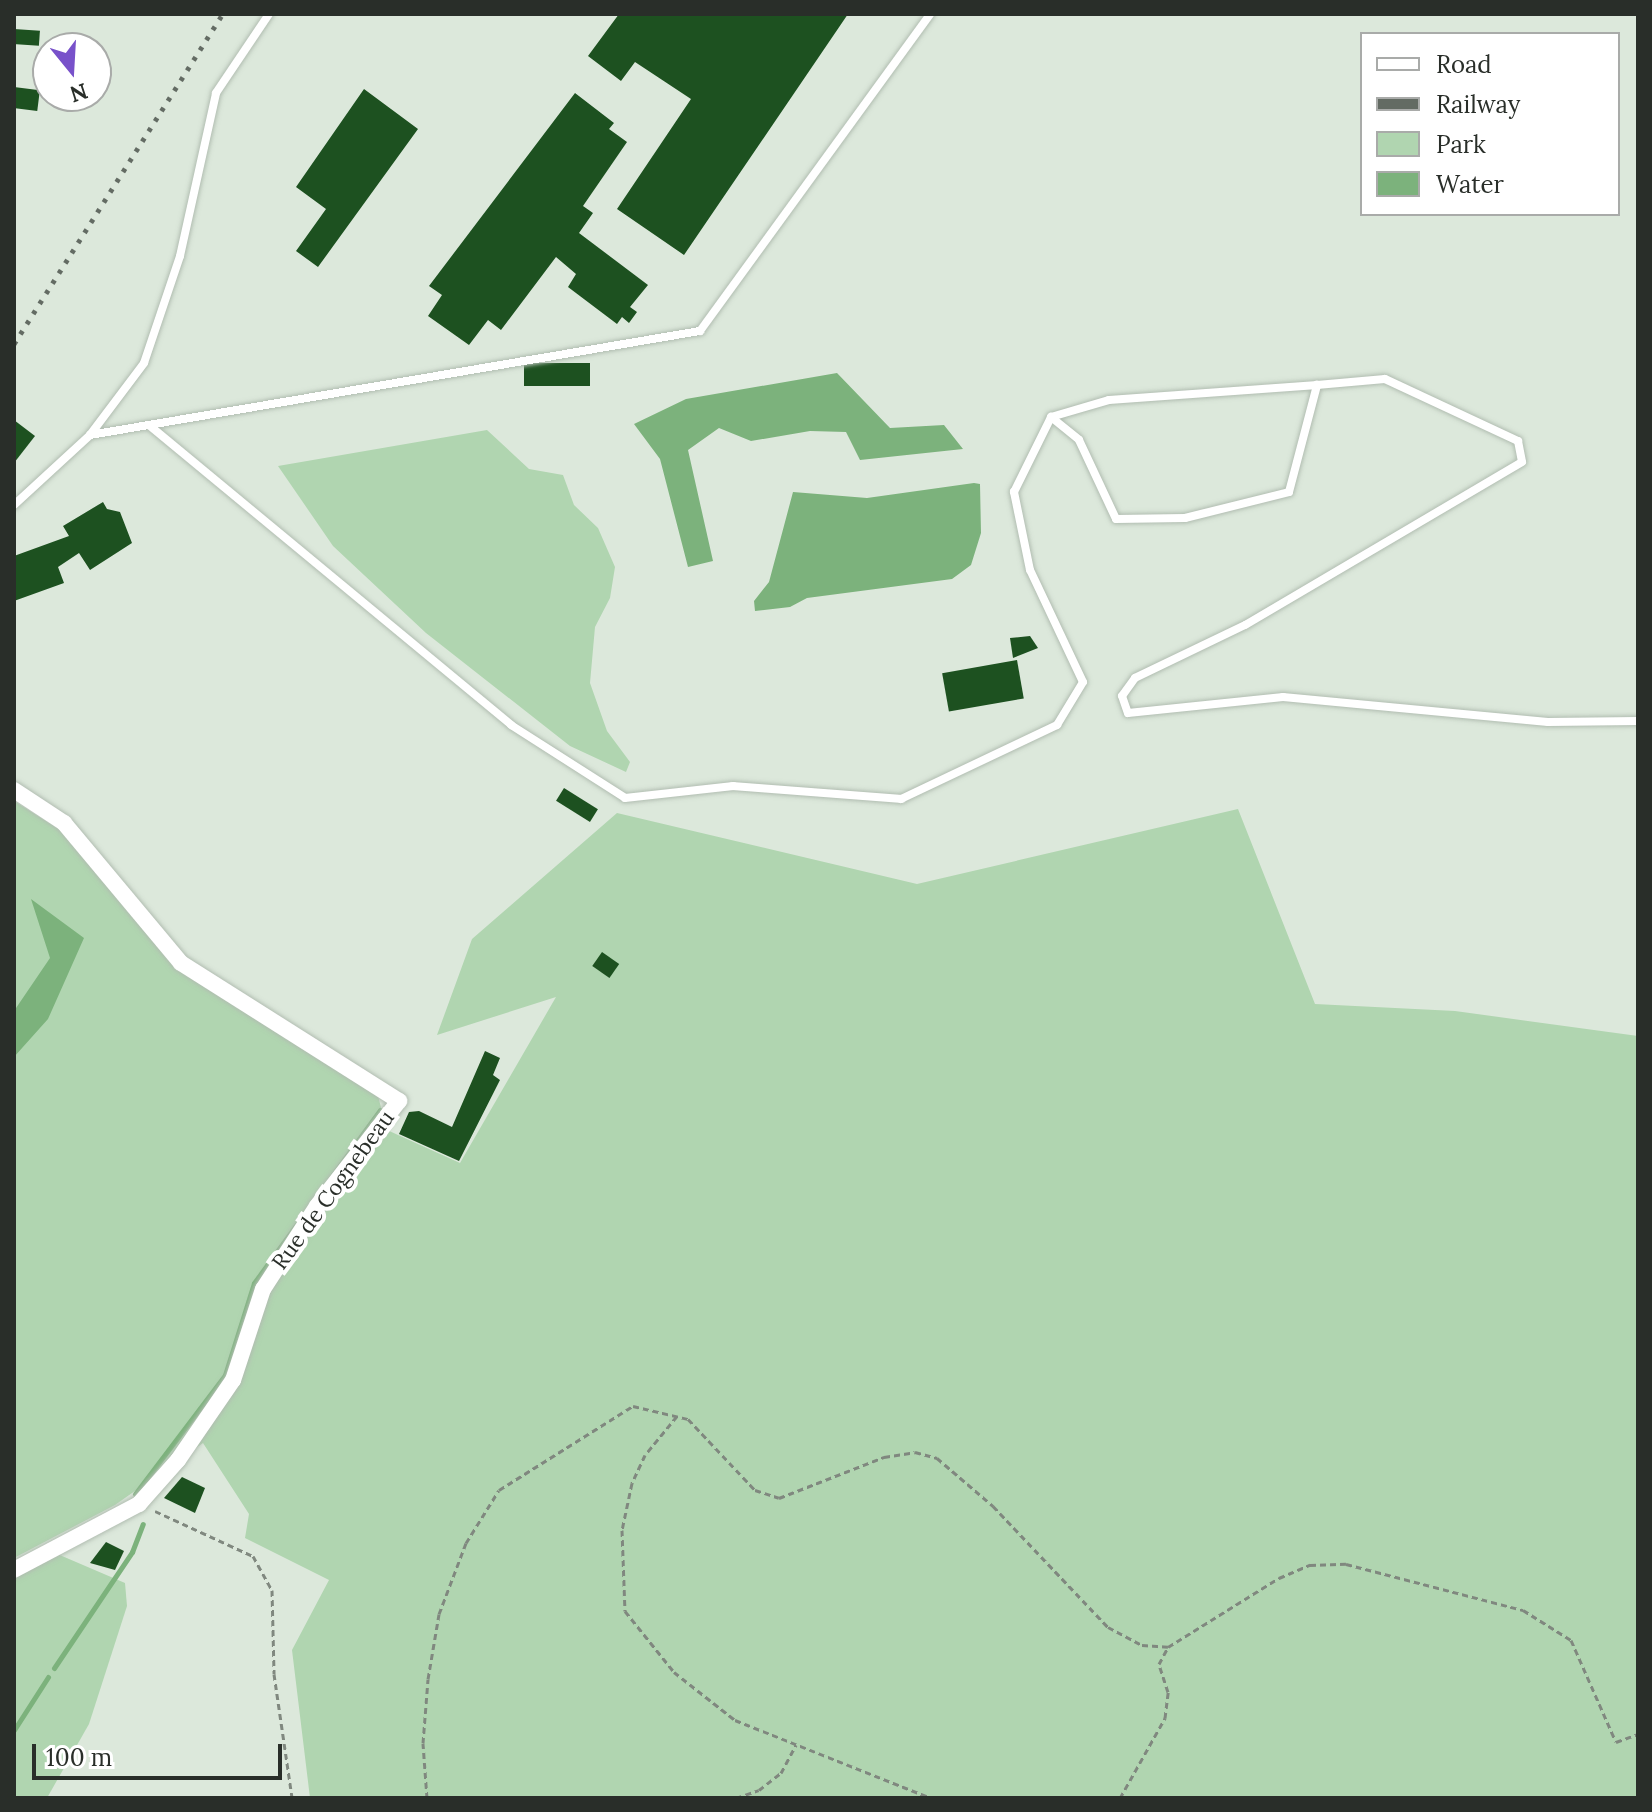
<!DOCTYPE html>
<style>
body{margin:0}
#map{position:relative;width:1652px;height:1812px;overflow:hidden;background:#dce8db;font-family:Lora,serif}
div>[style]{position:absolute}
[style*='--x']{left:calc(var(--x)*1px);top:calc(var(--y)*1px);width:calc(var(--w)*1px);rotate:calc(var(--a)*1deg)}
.green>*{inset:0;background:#b0d5b0}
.water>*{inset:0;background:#7cb27c}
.stream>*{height:5px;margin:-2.5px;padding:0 2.5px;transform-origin:2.5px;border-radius:2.5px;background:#7cb27c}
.building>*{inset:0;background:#1d5120;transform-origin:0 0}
.path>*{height:3px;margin-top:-1.5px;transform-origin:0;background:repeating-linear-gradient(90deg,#80887f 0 6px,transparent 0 10px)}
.roads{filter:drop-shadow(0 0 2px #b1bdb1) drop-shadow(0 0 2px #b1bdb1)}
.service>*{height:8px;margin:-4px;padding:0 4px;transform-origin:4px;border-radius:4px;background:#fff}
.minor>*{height:16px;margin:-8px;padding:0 8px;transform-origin:8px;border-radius:8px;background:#fff}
.rail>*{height:5px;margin-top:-2.5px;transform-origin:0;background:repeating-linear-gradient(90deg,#636b63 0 4px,transparent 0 12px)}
span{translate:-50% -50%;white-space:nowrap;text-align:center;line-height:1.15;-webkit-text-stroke:8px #fff;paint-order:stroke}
.street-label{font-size:22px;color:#292e29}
.frame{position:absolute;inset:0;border:16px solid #292e29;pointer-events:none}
.legend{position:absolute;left:1360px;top:32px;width:260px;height:184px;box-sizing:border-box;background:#fff;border:2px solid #a9aba9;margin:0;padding:10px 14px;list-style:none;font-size:24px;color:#292e29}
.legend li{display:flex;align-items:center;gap:16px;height:40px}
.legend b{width:40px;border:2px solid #a9aba9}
.north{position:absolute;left:32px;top:32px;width:80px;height:80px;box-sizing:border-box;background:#fff;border:2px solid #a9aba9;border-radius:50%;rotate:162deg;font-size:22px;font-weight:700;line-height:32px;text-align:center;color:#292e29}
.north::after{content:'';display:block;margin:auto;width:28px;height:36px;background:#7851ca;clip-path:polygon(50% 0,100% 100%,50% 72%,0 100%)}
.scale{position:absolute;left:32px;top:1744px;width:250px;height:36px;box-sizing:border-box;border:4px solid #292e29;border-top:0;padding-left:10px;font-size:24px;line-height:28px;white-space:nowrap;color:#292e29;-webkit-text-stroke:6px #fff;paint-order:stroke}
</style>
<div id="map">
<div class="green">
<div style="clip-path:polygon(487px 430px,529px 469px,563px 475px,574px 505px,598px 528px,615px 567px,610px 598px,595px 627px,590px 683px,607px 731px,630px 762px,626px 772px,570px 746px,426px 633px,333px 546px,278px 466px)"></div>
<div style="clip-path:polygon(14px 801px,60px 830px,178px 968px,378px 1096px,387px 1130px,460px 1163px,556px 997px,437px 1035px,472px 939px,617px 813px,917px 884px,1238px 809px,1315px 1004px,1455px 1011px,1638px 1036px,1638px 1798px,310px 1798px,292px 1650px,329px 1580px,245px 1538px,249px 1514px,203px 1443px,115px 1505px,14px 1558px)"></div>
<div style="clip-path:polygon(55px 1553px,125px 1583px,127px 1606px,89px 1724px,47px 1798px,14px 1798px,14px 1574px)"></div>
</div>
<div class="water">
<div style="clip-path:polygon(837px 373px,890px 428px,944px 425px,963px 449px,860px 460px,846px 432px,810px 431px,751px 441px,719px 428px,688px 450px,713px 561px,688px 567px,660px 459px,634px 424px,686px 399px)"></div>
<div style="clip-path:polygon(974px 483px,980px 484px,981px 533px,971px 565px,952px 579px,807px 598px,790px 607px,755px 611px,754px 601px,769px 582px,793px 492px,867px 498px)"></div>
<div style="clip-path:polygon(31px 899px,84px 938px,48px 1019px,14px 1057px,14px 1011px,50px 958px)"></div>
</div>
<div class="stream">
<div style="--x:135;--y:1494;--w:149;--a:-52.9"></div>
<div style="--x:225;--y:1375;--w:96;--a:-72.5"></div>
<div style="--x:254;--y:1283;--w:214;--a:-53.9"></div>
<div style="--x:54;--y:1668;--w:140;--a:-56.1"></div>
<div style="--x:132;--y:1552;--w:30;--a:-69"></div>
<div style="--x:14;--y:1730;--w:63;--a:-57.3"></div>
</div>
<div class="building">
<div style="clip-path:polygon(619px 14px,848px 14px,684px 255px,617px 209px,691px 99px,635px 62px,621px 81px,588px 56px)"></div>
<div style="left:14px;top:29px;width:26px;height:15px;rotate:4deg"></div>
<div style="left:14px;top:87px;width:26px;height:21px;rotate:7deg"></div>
<div style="clip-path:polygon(364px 89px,418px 129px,318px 267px,296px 251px,326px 209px,296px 187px)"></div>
<div style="clip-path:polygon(575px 93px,614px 123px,609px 129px,627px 142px,583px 206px,593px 213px,579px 233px,648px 285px,630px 307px,637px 312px,629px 323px,622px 317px,617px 324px,568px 287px,576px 274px,556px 257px,501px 330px,488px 320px,469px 345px,428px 316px,442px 295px,429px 286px)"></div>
<div style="left:590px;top:363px;width:23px;height:66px;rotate:90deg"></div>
<div style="clip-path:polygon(14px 420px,35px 436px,14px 463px)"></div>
<div style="clip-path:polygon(103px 502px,107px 509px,120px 512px,132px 543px,90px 570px,79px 553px,58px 567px,64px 583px,14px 601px,14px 556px,69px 536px,63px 526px)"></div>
<div style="clip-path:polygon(1030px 636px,1038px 648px,1013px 658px,1010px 638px)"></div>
<div style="left:1017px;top:660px;width:39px;height:76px;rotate:80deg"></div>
<div style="left:564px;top:788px;width:40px;height:15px;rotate:32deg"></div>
<div style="left:602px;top:952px;width:21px;height:17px;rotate:35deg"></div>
<div style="clip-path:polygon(485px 1051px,500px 1058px,493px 1075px,500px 1080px,459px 1161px,399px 1134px,409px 1112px,419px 1111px,452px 1127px)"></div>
<div style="clip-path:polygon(182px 1477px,205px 1488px,195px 1513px,164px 1498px)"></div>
<div style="clip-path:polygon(106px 1542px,124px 1551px,115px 1570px,90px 1563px)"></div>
</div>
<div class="path">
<div style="--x:677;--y:1416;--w:50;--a:129.4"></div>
<div style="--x:645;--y:1455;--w:31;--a:115"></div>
<div style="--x:632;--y:1483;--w:48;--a:102"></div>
<div style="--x:622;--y:1530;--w:81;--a:87.9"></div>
<div style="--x:625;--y:1611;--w:78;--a:51.2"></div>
<div style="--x:674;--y:1672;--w:78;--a:38.2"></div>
<div style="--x:735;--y:1720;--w:211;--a:21.7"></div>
<div style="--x:155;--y:1511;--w:108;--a:24.7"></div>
<div style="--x:253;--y:1556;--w:39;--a:61"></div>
<div style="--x:272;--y:1590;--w:84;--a:88.6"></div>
<div style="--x:274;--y:1674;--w:125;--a:81.7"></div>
<div style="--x:427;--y:1798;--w:55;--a:-94.2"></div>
<div style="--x:423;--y:1743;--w:64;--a:-85.5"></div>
<div style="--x:428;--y:1679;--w:66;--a:-80.4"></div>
<div style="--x:439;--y:1614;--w:76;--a:-69.2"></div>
<div style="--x:466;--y:1543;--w:62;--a:-58.1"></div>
<div style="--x:499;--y:1490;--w:158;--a:-32.1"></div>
<div style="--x:633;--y:1406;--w:57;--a:13.3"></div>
<div style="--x:688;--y:1419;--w:98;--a:46.7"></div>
<div style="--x:755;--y:1490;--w:25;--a:18"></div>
<div style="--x:779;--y:1498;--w:113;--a:-21.3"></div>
<div style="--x:884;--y:1457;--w:31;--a:-9"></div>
<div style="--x:915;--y:1452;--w:23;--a:15"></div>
<div style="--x:937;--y:1458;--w:74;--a:40.6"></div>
<div style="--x:993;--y:1506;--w:167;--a:46.5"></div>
<div style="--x:1108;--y:1627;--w:38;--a:28"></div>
<div style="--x:1142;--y:1645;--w:26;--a:4"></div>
<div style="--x:1168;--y:1647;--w:131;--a:-31.9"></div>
<div style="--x:1279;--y:1578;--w:34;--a:-23"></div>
<div style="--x:1310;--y:1565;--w:36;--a:-2"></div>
<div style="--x:1346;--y:1564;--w:183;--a:14.6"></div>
<div style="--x:1523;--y:1610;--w:57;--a:32"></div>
<div style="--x:1571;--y:1640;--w:111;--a:66.2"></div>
<div style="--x:1616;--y:1742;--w:23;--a:-20"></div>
<div style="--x:736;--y:1798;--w:24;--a:-19"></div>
<div style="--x:759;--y:1790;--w:28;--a:-38"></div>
<div style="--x:781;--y:1773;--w:32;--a:-62"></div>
<div style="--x:1120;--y:1798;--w:92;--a:-60.6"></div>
<div style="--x:1165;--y:1718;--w:26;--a:-83"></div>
<div style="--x:1168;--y:1692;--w:29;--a:-108"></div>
<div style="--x:1159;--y:1664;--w:19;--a:-62"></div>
</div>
<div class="roads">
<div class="service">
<div style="--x:1051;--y:417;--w:60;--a:-16.3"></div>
<div style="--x:1109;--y:400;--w:209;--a:-4.1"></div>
<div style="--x:150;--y:426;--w:469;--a:39.6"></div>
<div style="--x:511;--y:725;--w:135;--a:32.6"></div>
<div style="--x:625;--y:798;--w:109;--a:-6.3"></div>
<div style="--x:733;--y:786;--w:169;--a:4.4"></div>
<div style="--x:901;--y:799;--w:173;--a:-25.4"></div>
<div style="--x:1057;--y:725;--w:50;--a:-58.8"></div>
<div style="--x:1083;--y:682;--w:124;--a:-115.3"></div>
<div style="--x:1030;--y:570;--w:80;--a:-101.6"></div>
<div style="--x:1014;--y:492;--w:84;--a:-63.7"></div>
<div style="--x:1051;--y:417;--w:36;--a:39"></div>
<div style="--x:1079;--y:440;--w:87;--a:64.9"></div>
<div style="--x:1116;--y:519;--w:69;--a:-0.8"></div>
<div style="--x:1185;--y:518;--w:107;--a:-14"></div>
<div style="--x:1289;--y:492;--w:111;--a:-75.3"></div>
<div style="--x:1317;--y:385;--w:68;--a:-5"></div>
<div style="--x:1385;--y:379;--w:147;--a:25"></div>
<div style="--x:1518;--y:441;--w:21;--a:79"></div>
<div style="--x:1522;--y:462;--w:321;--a:149.5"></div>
<div style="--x:1245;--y:625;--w:122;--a:154.3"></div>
<div style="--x:1135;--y:678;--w:22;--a:126"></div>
<div style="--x:1122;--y:696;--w:18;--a:71"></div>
<div style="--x:1128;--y:713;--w:156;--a:-5.9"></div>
<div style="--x:1283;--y:697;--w:266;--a:5.4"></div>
<div style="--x:1548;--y:722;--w:90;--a:-0.6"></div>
<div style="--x:90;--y:435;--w:619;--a:-9.68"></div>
<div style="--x:700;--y:331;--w:392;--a:-54"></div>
<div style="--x:14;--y:505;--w:103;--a:-42.6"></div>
<div style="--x:90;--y:435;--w:90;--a:-53.1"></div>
<div style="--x:144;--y:363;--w:113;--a:-71.4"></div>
<div style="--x:180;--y:256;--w:167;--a:-77.5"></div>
<div style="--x:216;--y:93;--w:95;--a:-56.1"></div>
</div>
<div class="minor">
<div style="--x:14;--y:790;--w:60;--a:33.4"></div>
<div style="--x:64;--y:823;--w:182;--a:50.1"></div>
<div style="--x:181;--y:963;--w:258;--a:32.3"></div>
<div style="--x:399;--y:1101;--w:133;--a:128"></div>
<div style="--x:317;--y:1206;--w:99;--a:123"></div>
<div style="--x:263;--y:1289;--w:96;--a:108.2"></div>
<div style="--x:233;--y:1380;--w:97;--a:124.5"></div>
<div style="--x:178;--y:1460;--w:59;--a:131.6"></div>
<div style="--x:139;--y:1504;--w:141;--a:152.2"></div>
</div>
</div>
<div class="rail">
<div style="--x:14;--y:344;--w:391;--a:-57.7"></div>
</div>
<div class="street-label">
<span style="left:333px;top:1190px;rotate:-54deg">Rue de Cognebeau</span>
</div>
<div class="frame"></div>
<ul class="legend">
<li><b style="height:10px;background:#fff"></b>Road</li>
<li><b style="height:10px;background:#636b63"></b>Railway</li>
<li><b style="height:22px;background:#b0d5b0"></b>Park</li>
<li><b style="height:22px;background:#7cb27c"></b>Water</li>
</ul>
<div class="north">N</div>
<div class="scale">100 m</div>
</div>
